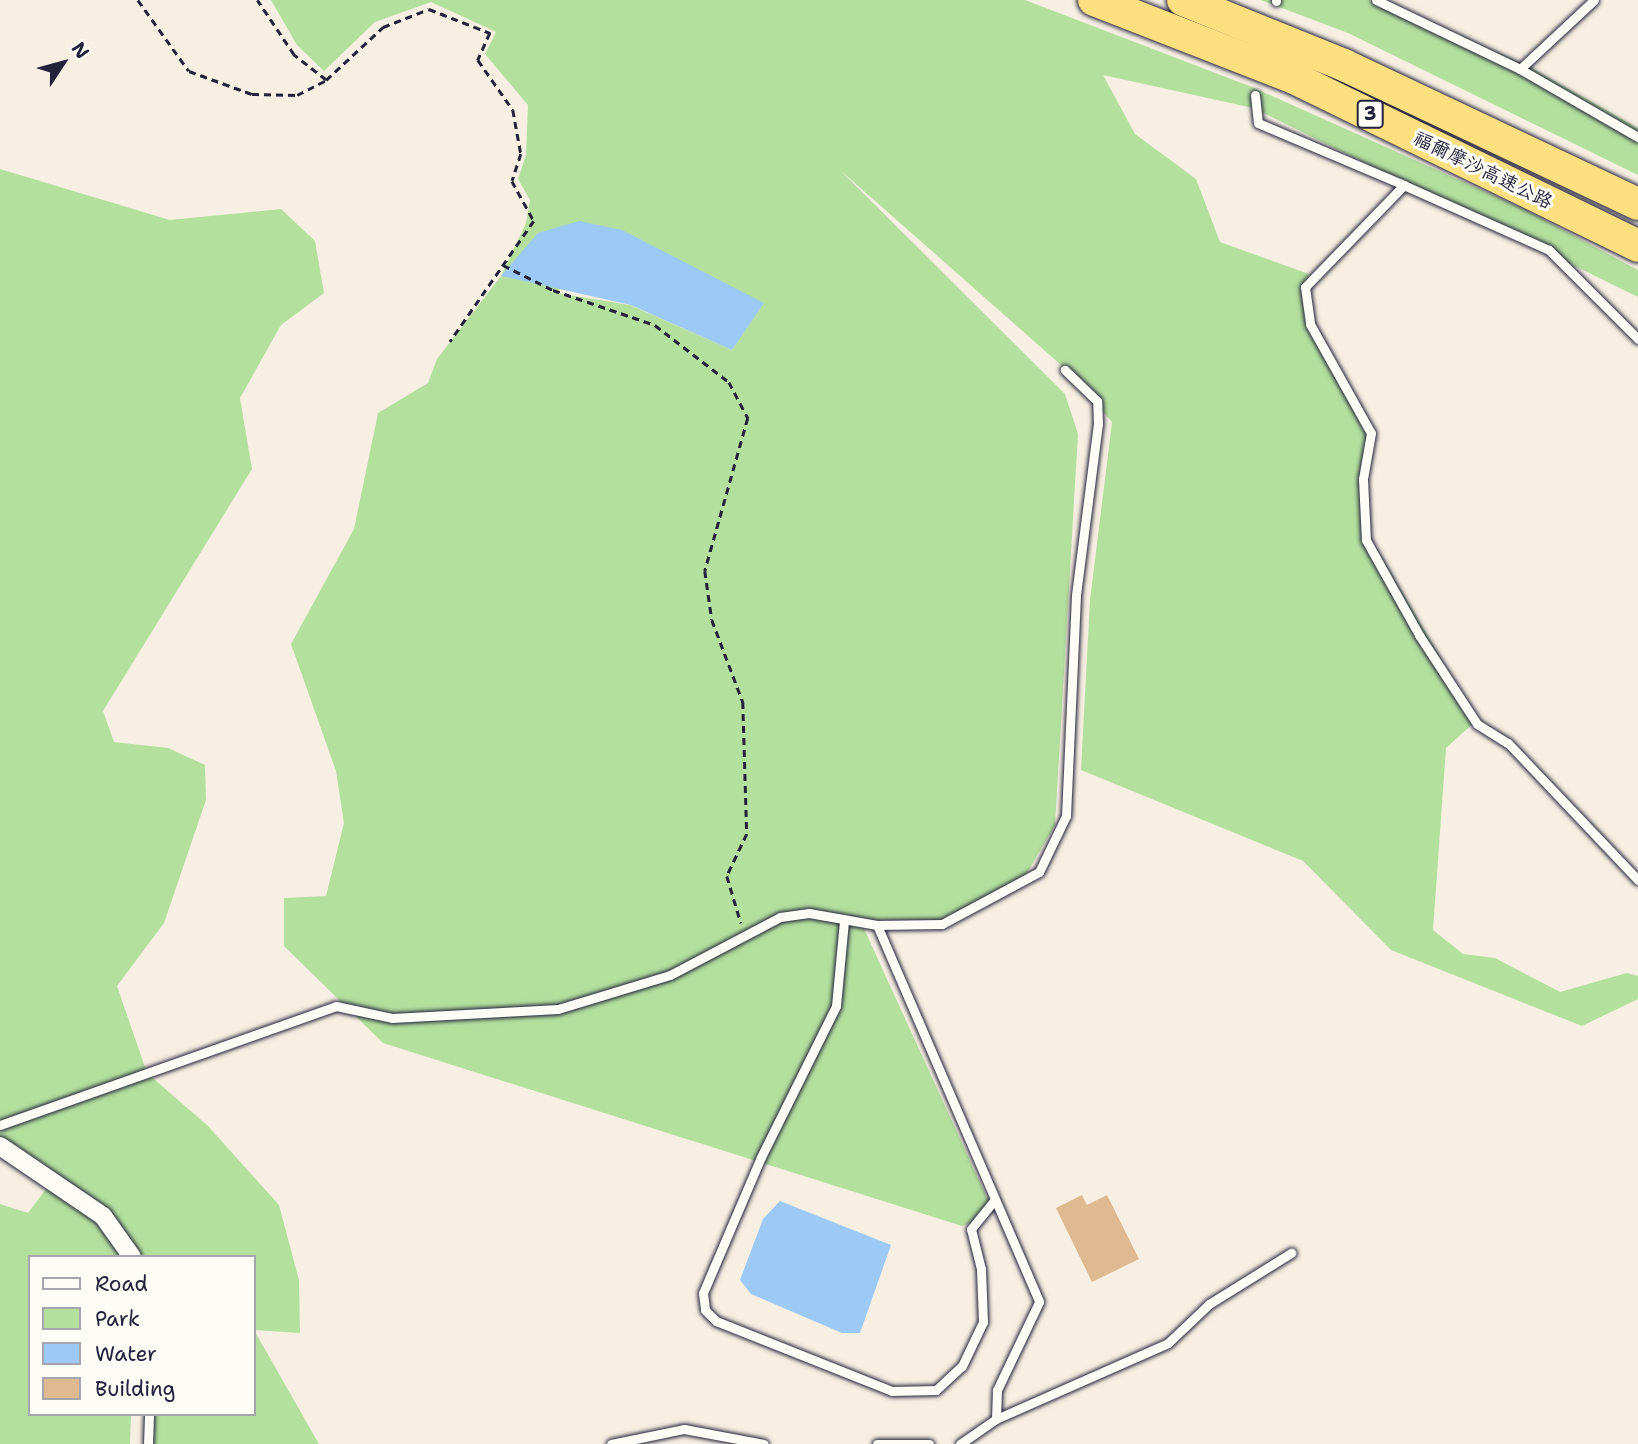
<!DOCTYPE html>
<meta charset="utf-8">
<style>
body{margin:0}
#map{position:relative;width:1638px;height:1444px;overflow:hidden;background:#f7efe2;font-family:"Shantell Sans","LXGW WenKai TC",sans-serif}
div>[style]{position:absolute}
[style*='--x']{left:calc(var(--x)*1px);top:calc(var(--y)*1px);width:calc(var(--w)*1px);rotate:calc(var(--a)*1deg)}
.green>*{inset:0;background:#b4e09e}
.water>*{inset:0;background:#9dc9f7}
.building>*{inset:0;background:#dfba90}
.path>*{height:2.5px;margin-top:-1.25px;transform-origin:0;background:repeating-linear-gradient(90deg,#22223b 0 7px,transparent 0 12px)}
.roads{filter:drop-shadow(0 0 2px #22223b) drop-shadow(0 0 2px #22223b)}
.service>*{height:9px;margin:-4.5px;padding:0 4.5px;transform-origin:4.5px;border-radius:4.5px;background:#fdfcf7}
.minor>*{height:18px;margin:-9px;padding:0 9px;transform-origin:9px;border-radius:9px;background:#fdfcf7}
.motorway>*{height:32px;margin:-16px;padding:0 16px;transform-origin:16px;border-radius:16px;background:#fce080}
span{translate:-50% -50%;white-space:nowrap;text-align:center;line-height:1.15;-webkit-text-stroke:6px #fdfcf7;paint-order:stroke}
.shield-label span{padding:2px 5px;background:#fdfcf7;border:2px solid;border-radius:5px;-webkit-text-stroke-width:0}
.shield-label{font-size:18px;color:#22223b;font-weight:700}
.street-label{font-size:19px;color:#22223b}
.legend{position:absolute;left:28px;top:1255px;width:228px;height:161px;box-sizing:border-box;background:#fdfcf7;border:2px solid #a5a5ac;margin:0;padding:9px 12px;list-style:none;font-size:21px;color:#22223b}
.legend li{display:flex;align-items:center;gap:14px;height:35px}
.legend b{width:35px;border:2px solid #a5a5ac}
.north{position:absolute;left:28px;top:28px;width:70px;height:70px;-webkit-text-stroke:5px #fdfcf7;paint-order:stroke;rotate:54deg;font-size:19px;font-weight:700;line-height:28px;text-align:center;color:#22223b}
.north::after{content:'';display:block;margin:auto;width:24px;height:32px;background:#22223b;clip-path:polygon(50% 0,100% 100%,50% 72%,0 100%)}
</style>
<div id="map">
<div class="green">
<div style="clip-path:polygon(evenodd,271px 0,1025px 0,1252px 87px,1526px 210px,1638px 270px,1638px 297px,1253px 108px,1103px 75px,1135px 134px,1196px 179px,1220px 242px,1309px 274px,1303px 292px,1307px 315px,1372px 431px,1364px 496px,1372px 540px,1477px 720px,1446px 748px,1433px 930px,1463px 954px,1495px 958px,1560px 992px,1627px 973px,1638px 976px,1638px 999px,1582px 1026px,1391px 950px,1303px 861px,1081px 770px,1090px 600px,1112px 422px,1061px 365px,840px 170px,1065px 394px,1078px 434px,1055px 825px,1020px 885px,951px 920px,860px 920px,994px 1213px,962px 1226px,383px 1043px,284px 946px,284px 898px,326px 896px,344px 823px,336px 771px,291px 644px,354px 529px,378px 413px,428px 383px,437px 359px,501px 276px,526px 223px,530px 200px,518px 179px,526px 155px,528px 105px,485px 54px,496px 32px,431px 2px,375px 22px,324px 71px,297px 45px,271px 0,673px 258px,763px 303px,732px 350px,630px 305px,550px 292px,673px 258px)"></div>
<div style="clip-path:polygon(1261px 0,1384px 0,1528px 66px,1638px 128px,1638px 175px,1348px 33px)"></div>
<div style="clip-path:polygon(0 169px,170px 220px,281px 209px,315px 241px,324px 293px,281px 325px,240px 398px,252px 469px,103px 711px,114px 742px,168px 748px,205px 765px,206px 800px,164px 923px,117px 986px,147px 1073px,208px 1126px,279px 1205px,299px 1280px,300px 1333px,254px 1330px,254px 1257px,30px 1257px,30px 1414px,131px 1414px,130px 1444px,0 1444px,0 1204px,28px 1213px,55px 1177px,0 1141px)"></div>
<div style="clip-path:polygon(254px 1330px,319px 1444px,145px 1444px,144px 1414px,254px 1414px)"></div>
</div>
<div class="water">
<div style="clip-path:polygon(579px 221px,622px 230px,764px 303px,732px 350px,631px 305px,501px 276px,538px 233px)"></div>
<div style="clip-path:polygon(780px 1201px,891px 1245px,860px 1333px,842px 1333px,751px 1294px,740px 1280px,763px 1219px)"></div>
</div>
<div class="building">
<div style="clip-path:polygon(1082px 1195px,1087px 1205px,1107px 1195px,1139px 1259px,1092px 1282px,1056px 1208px)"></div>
</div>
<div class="path">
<div style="--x:138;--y:0;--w:87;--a:54.3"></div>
<div style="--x:189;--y:71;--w:67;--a:20.1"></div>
<div style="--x:252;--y:94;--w:45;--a:1.3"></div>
<div style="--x:297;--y:95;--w:33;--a:-27"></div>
<div style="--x:326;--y:80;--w:41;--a:-142"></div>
<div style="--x:294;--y:55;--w:66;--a:-123.9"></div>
<div style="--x:326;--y:80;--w:78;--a:-42.9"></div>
<div style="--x:383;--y:27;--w:49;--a:-21.4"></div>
<div style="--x:429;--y:9;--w:66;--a:21.5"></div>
<div style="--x:490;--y:33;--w:30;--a:114"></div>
<div style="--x:478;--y:60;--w:61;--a:55"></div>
<div style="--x:513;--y:110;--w:45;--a:79.7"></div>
<div style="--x:521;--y:154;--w:28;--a:108"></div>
<div style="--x:512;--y:181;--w:46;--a:61.2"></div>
<div style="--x:534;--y:221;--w:147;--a:124.8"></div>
<div style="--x:503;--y:265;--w:56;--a:26.6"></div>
<div style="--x:553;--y:290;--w:108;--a:18.9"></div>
<div style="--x:655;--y:325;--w:93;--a:37.6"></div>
<div style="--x:729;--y:382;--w:41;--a:62.2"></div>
<div style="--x:748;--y:418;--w:159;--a:105.7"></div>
<div style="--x:705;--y:571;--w:49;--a:81.9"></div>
<div style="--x:712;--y:620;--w:88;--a:69.3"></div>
<div style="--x:743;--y:702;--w:132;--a:88.3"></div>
<div style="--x:747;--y:834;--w:47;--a:115.5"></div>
<div style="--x:727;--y:876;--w:49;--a:73.4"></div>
</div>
<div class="roads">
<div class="service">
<div style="--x:1376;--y:0;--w:160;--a:25.6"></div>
<div style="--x:1520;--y:69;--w:136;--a:30"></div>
<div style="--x:1276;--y:1;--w:1;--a:-90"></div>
<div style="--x:1520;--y:69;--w:101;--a:-43"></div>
<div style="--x:1255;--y:95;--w:28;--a:84"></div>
<div style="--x:1258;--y:123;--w:159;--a:23"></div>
<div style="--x:1638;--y:339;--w:126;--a:-135"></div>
<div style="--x:1549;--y:250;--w:159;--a:-155.9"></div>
<div style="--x:1404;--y:185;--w:142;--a:134.1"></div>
<div style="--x:1305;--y:287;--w:37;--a:82"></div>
<div style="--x:1310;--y:324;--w:125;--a:60.8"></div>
<div style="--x:1371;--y:433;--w:47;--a:99.9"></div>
<div style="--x:1363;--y:479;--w:61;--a:87.2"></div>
<div style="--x:1366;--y:540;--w:109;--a:60.8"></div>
<div style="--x:1419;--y:635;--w:106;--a:56.9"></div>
<div style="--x:1477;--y:724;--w:36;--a:32"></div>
<div style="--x:1508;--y:743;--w:189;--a:46.5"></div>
<div style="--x:844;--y:921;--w:85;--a:95.4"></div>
<div style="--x:836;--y:1006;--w:169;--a:116.4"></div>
<div style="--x:761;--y:1157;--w:148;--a:113.1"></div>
<div style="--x:703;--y:1293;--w:17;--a:83"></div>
<div style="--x:705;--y:1310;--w:16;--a:45"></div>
<div style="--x:716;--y:1321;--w:189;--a:21.7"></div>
<div style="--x:892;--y:1391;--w:44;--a:-1.3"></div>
<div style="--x:936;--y:1390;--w:35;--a:-43"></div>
<div style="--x:962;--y:1366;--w:49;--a:-64.5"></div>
<div style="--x:983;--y:1322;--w:53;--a:-92.2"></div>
<div style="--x:981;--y:1269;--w:41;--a:-104"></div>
<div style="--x:971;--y:1229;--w:38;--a:-51"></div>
<div style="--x:877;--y:925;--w:410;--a:66.7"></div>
<div style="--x:1039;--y:1302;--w:98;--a:115.5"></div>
<div style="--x:997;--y:1390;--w:29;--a:92"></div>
<div style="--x:0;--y:1125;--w:356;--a:-19.5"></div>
<div style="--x:336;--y:1006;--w:57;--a:12.1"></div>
<div style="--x:392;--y:1018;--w:166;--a:-3.1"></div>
<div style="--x:558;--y:1009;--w:117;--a:-16.9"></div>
<div style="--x:670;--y:975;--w:124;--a:-27.8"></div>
<div style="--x:780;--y:917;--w:29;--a:-8"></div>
<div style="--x:809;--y:913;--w:69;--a:10"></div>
<div style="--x:877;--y:925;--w:65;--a:-0.9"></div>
<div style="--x:942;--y:924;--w:110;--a:-28.2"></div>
<div style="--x:1039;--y:872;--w:62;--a:-64.3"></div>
<div style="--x:1066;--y:816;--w:221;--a:-87.4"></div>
<div style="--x:1076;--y:595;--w:172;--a:-82.7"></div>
<div style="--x:1098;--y:424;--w:23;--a:-92"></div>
<div style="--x:1097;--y:401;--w:45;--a:-135.9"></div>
<div style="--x:148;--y:1444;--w:30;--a:-88"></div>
<div style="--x:611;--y:1444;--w:75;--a:-11.6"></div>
<div style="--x:684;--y:1429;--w:81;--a:10.6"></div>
<div style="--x:877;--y:1444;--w:52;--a:0"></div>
<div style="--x:960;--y:1444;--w:44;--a:-34.8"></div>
<div style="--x:996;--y:1419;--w:188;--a:-23.8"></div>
<div style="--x:1168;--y:1343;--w:57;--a:-43.6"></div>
<div style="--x:1209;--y:1304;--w:97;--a:-31.9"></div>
</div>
<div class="minor">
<div style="--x:0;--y:1146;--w:125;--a:34.2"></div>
<div style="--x:103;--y:1216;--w:50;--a:54.7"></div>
</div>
<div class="motorway">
<div style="--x:1094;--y:0;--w:215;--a:21.3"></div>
<div style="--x:1294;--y:78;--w:383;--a:26"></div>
<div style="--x:1183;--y:0;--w:174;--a:22"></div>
<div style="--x:1344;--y:65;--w:325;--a:25.3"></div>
</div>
</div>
<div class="shield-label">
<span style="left:1370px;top:114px">3</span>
</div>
<div class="street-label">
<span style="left:1483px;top:170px;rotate:26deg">福爾摩沙高速公路</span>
</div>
<ul class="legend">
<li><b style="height:9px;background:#fdfcf7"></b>Road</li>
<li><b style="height:19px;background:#b4e09e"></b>Park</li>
<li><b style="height:19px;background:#9dc9f7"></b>Water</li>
<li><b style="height:19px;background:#dfba90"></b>Building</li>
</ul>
<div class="north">N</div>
</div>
